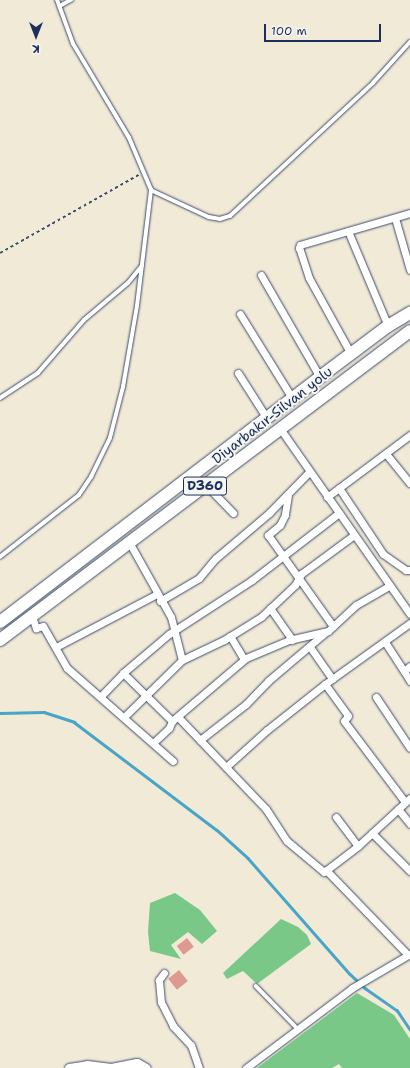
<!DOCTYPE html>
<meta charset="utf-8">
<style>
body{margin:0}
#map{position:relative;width:410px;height:1068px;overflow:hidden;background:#f1ead6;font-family:"Shantell Sans",sans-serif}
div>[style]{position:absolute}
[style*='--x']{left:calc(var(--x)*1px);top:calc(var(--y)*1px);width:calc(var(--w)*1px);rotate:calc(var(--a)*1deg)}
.green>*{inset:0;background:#79c888}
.stream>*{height:2.5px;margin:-1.25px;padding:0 1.25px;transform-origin:1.25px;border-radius:1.25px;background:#49a5c8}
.building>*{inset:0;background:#de9991;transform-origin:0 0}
.path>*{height:1.5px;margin-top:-0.75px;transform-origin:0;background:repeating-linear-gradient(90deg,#3b4b70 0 3px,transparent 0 6px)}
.roads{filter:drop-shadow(0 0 1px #3b4b70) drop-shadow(0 0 1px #3b4b70)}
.service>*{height:3.5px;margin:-1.75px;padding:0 1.75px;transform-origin:1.75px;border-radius:1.75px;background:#fff}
.minor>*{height:7px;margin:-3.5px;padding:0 3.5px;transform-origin:3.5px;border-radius:3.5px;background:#fff}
.tertiary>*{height:9px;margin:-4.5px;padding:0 4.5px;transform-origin:4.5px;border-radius:4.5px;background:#fff}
.trunk>*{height:12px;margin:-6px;padding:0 6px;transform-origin:6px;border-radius:6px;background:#fff}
span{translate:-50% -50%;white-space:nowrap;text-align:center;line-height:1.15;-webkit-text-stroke:4px #f6f6f2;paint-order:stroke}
.shield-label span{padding:1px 3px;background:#f6f6f2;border:1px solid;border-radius:3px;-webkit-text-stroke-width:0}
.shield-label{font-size:13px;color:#1b2f5e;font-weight:700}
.street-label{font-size:14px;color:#1b2f5e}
.north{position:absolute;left:16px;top:16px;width:40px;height:40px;-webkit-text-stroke:3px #f6f6f2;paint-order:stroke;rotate:180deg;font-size:11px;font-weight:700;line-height:16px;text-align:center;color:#1b2f5e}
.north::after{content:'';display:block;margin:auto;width:14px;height:18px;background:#1b2f5e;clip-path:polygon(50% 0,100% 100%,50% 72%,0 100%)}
.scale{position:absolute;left:264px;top:24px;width:117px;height:18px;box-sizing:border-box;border:2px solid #1b2f5e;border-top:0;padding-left:5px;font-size:12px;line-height:14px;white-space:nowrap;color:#1b2f5e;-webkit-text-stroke:3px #f6f6f2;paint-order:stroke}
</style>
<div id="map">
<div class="green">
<div style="clip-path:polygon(175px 893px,200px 910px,217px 931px,202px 944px,188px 932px,171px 945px,181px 959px,150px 951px,148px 932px,150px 903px)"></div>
<div style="clip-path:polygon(281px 919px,298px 927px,307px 935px,311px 944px,257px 984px,243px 971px,227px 979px,223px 973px)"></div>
<div style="clip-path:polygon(357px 993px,394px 1015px,410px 1039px,410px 1068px,342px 1068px,339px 1064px,332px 1068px,257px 1068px)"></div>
</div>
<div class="stream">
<div style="--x:0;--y:713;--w:44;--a:-1.3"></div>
<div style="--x:44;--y:712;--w:32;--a:18"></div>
<div style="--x:74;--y:722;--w:179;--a:37.1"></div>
<div style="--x:217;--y:830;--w:42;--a:42.1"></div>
<div style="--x:248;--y:858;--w:154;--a:48.7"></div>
<div style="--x:350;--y:974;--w:21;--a:43"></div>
<div style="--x:365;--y:988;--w:39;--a:35"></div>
<div style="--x:397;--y:1010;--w:23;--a:56"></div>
</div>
<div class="building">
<div style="left:187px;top:938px;width:11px;height:13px;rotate:52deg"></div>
<div style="left:179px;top:970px;width:14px;height:14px;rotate:51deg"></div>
</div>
<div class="path">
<div style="--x:0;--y:253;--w:161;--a:-29.4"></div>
</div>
<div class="roads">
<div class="service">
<div style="--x:60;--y:6;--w:13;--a:-29"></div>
<div style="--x:151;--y:190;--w:64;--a:25"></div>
<div style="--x:209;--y:217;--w:11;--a:10"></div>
<div style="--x:220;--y:219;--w:10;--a:-17"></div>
<div style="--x:230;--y:216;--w:195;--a:-42.9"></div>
<div style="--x:373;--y:83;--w:55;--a:-47.9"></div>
<div style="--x:0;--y:398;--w:45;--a:-33.3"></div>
<div style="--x:38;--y:373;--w:70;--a:-49"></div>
<div style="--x:84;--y:320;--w:57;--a:-40.1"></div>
<div style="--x:128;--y:283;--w:22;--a:-51"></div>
<div style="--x:0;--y:557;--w:100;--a:-38.1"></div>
<div style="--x:79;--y:495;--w:22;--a:-56"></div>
<div style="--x:91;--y:477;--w:43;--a:-64"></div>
<div style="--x:110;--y:438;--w:53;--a:-75.7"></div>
<div style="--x:123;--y:387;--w:82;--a:-80.2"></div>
<div style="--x:137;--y:306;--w:117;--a:-83.1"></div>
<div style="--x:151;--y:190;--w:56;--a:-112.9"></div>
<div style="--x:129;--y:138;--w:109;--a:-120.8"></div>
<div style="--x:73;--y:44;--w:47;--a:-110"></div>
<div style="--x:256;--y:986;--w:60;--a:45.7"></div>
</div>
<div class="minor">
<div style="--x:395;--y:218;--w:54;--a:73.9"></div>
<div style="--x:348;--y:231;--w:103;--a:67.2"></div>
<div style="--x:261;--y:275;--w:118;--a:60"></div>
<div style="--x:240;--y:314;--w:99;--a:58.2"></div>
<div style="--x:351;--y:354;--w:87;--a:-118.9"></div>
<div style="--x:309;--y:278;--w:32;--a:-108"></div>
<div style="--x:299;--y:248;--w:3;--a:-72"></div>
<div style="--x:300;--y:245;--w:115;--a:-16.2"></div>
<div style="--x:238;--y:373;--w:52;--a:57.5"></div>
<div style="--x:279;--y:427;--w:228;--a:55"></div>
<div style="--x:387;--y:455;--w:36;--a:51"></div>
<div style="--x:206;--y:485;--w:39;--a:46"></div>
<div style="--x:339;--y:488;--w:79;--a:56.3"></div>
<div style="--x:383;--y:554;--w:28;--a:35"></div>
<div style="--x:406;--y:570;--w:4;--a:0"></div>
<div style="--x:288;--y:495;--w:20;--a:99"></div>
<div style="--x:285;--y:515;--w:11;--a:117"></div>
<div style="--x:280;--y:525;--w:16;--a:140"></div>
<div style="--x:268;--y:535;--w:112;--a:54.5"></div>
<div style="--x:327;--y:497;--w:104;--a:-36.8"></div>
<div style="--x:129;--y:542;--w:86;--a:60.8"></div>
<div style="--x:171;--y:617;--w:44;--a:75.7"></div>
<div style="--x:160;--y:601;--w:45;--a:-30.5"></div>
<div style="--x:199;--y:578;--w:26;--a:-50"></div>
<div style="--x:216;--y:558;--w:70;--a:-40.3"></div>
<div style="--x:269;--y:513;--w:57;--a:-45.7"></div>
<div style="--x:270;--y:608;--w:39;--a:55"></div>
<div style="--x:32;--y:616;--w:13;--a:72"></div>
<div style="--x:36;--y:628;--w:7;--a:-16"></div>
<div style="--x:43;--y:626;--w:48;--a:60.3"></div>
<div style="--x:67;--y:668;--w:141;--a:41.3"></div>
<div style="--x:230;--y:636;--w:27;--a:59"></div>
<div style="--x:385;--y:642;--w:35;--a:57"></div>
<div style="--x:56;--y:647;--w:114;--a:-27.7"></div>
<div style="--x:310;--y:647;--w:39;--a:55"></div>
<div style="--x:410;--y:666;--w:8;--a:140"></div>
<div style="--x:404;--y:671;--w:12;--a:59"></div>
<div style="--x:123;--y:673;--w:69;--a:44.4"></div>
<div style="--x:172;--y:721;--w:97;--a:-40.4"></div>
<div style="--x:246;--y:658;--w:47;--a:-22.7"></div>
<div style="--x:289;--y:640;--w:40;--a:-13"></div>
<div style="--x:328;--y:631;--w:38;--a:-43"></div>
<div style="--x:356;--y:605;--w:39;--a:-30"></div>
<div style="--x:325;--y:684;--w:39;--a:54"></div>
<div style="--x:348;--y:716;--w:6;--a:129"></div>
<div style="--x:344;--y:721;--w:101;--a:53"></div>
<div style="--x:101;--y:696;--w:32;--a:-46"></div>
<div style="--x:123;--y:673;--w:60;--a:-40.3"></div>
<div style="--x:169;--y:634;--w:99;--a:-33"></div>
<div style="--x:252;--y:580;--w:110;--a:-37.6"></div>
<div style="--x:376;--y:697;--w:61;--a:56.3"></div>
<div style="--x:124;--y:717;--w:81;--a:-44.5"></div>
<div style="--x:182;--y:660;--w:47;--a:-25.5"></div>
<div style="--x:224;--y:640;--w:44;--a:-31.9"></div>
<div style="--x:261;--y:617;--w:47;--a:-43.3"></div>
<div style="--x:295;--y:585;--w:13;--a:-61"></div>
<div style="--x:301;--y:574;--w:66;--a:-36.3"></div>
<div style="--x:179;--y:718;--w:126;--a:46.3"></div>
<div style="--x:266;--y:809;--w:38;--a:57"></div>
<div style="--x:287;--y:841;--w:48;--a:40"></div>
<div style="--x:324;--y:872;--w:43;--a:-37.4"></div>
<div style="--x:358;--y:846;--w:71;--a:-42.7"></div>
<div style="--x:200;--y:740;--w:58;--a:-38"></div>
<div style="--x:246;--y:704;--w:32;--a:-46"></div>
<div style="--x:268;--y:681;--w:76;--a:-40.2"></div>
<div style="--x:153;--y:743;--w:22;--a:-43"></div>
<div style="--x:169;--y:728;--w:8;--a:-67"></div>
<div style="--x:226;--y:767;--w:55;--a:-42.1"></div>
<div style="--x:267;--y:730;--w:74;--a:-38.4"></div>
<div style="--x:325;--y:684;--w:105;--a:-35.7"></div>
<div style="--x:398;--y:809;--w:19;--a:51"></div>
<div style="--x:336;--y:817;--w:36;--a:53"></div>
<div style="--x:372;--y:833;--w:54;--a:45"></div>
<div style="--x:326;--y:870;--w:118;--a:46"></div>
<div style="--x:164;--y:973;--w:9;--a:126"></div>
<div style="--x:159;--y:980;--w:22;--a:85"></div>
<div style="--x:161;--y:1002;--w:27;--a:63"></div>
<div style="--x:173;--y:1026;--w:26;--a:47"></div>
<div style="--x:191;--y:1045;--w:24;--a:71"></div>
<div style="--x:246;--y:1068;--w:133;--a:-37"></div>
<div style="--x:352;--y:988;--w:67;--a:-30.4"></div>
</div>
<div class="tertiary">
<div style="--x:69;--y:1068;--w:18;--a:-9"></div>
<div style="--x:87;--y:1065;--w:24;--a:7"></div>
<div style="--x:111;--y:1068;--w:26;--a:-11"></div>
<div style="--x:137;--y:1063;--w:10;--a:29"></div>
</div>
<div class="trunk">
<div style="--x:0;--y:622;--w:403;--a:-37.4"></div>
<div style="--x:320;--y:377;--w:85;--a:-36.9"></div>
<div style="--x:388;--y:326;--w:26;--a:-31"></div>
<div style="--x:0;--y:640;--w:513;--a:-37"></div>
</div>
</div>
<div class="shield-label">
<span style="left:205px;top:486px">D360</span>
</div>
<div class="street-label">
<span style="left:272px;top:415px;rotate:-38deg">Diyarbakır-Silvan yolu</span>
</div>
<div class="north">K</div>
<div class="scale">100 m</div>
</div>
